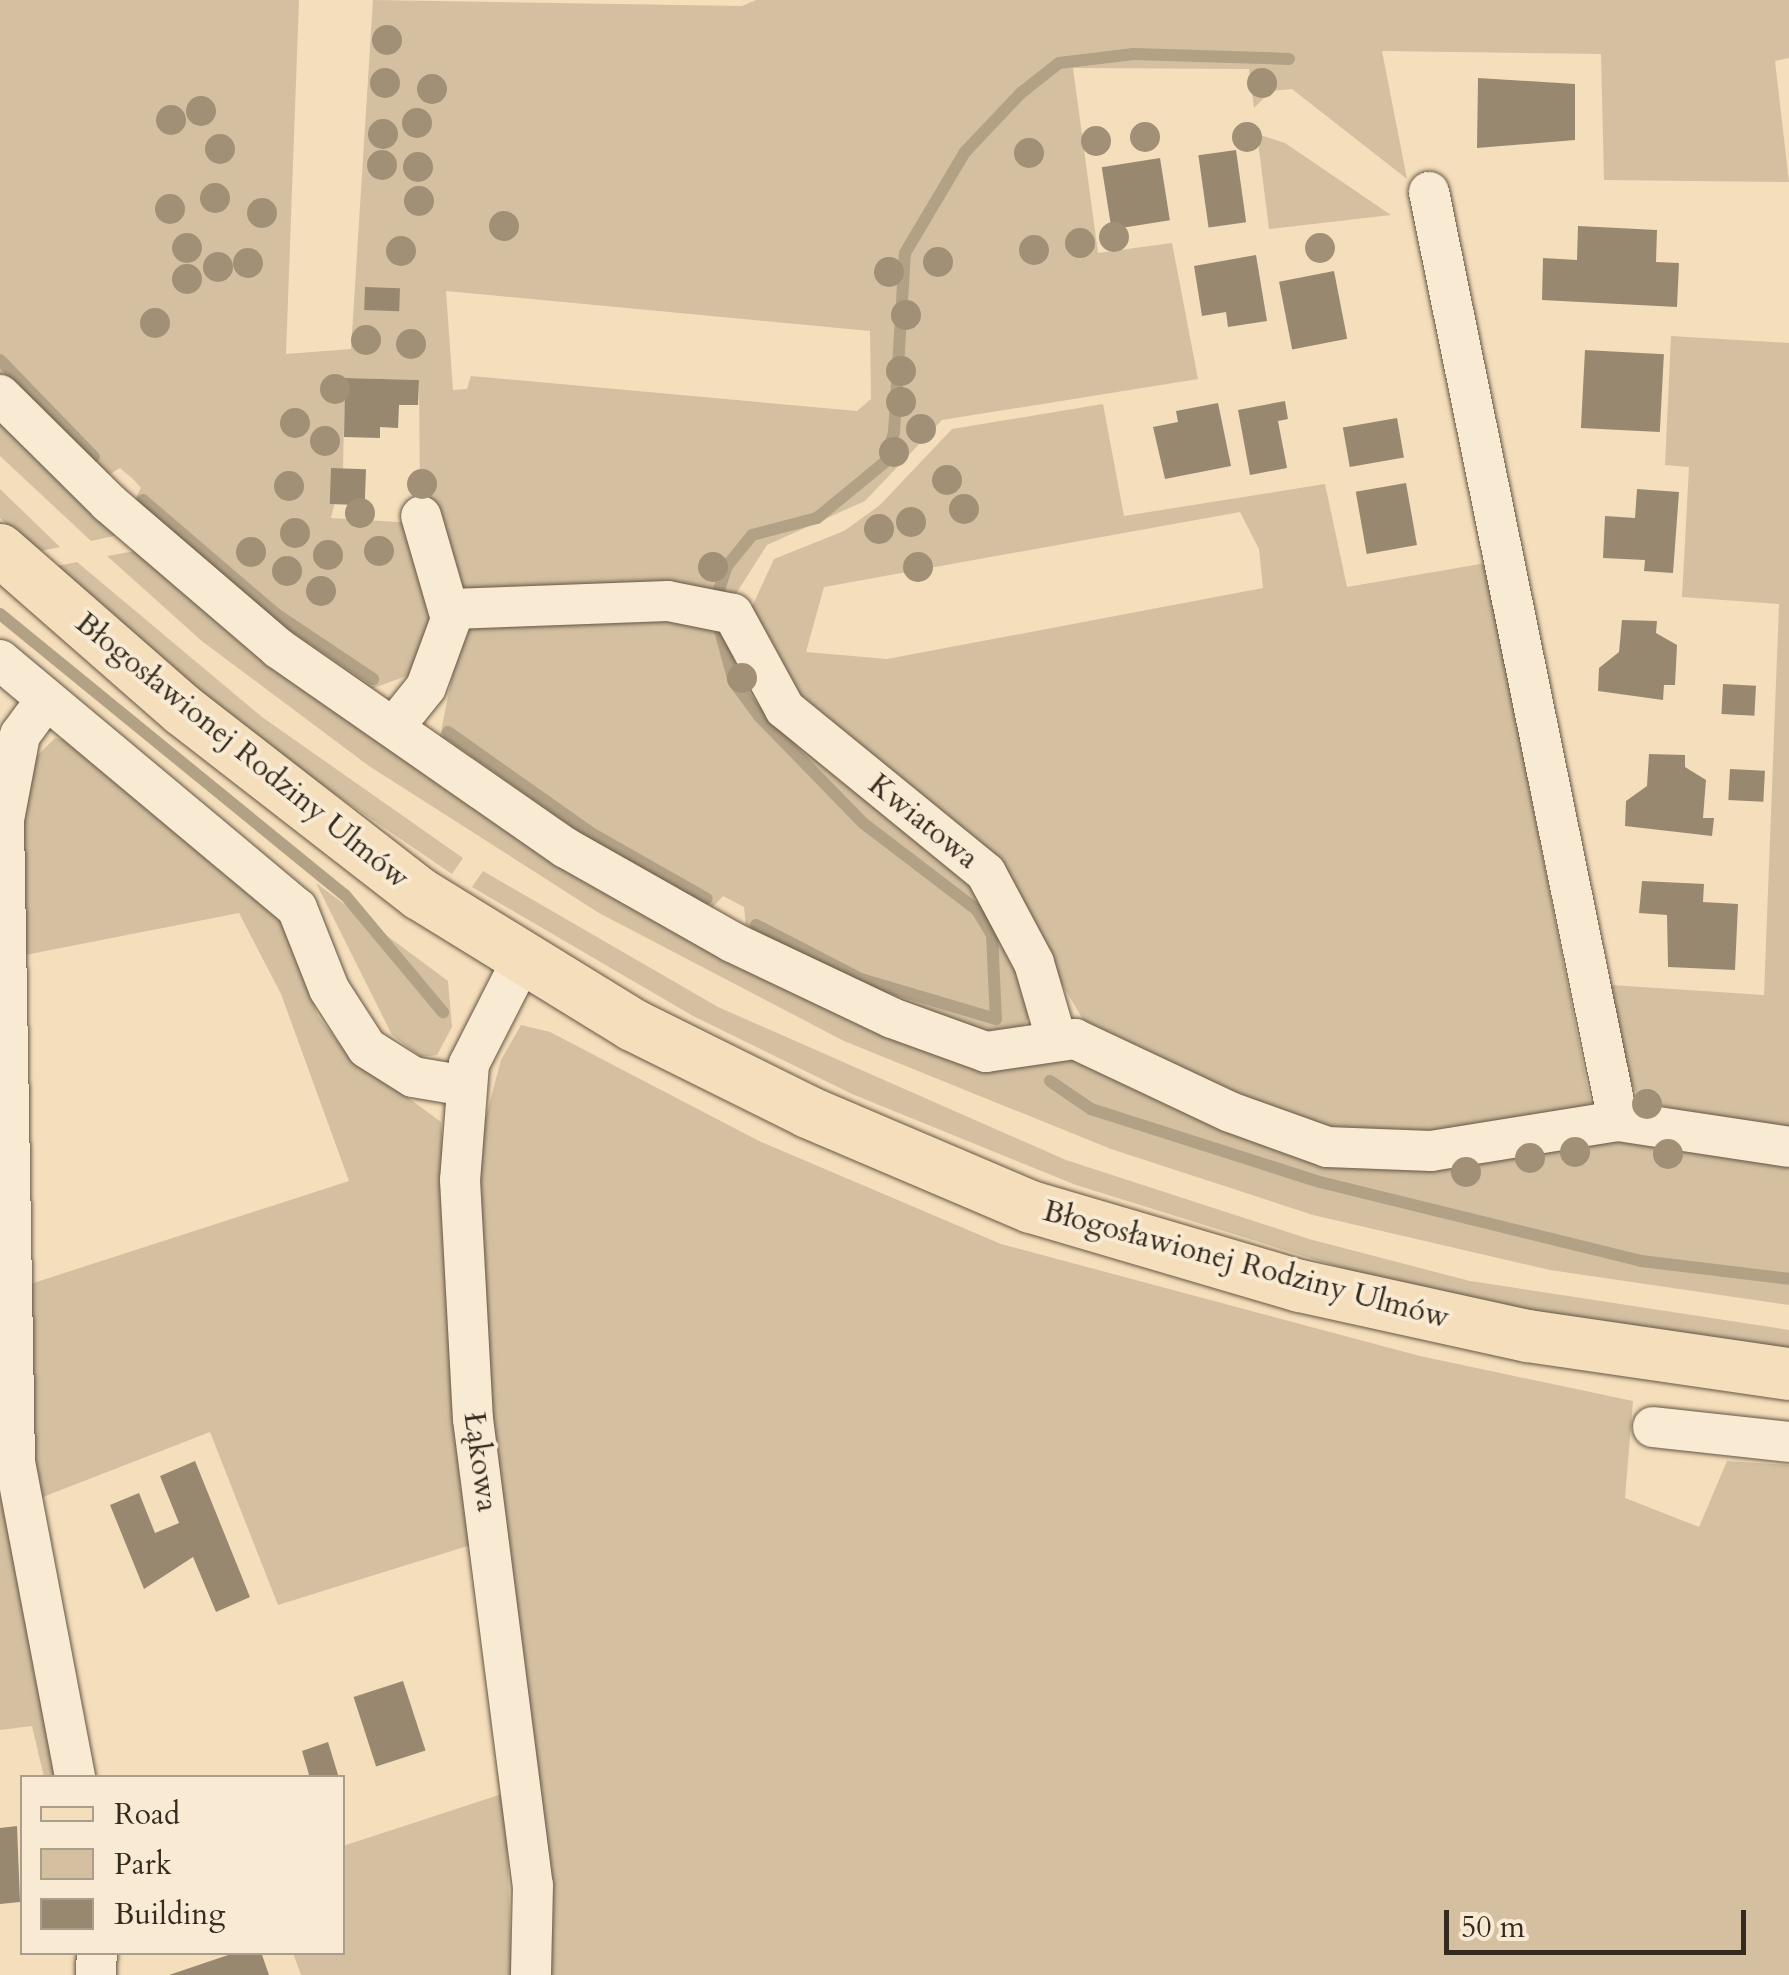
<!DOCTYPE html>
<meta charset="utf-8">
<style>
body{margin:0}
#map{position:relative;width:1789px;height:1975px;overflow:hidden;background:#f5debb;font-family:Cardo,serif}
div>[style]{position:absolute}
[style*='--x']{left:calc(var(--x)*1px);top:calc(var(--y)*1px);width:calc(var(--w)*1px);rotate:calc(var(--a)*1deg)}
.green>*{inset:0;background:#d4bfa0}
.stream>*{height:12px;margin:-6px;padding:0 6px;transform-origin:6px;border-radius:6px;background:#b3a186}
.building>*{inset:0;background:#988870;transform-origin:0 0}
.roads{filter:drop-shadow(0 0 2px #645745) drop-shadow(0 0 2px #645745)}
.minor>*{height:40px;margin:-20px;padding:0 20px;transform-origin:20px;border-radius:20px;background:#f8ead3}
.major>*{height:52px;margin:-26px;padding:0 26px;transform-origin:26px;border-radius:26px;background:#f5debb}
.trees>*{width:30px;height:30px;margin:-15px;border-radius:50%;background:#a18f76}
span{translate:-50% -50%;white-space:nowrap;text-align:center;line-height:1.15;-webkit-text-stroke:8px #f8ead3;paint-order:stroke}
.street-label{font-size:30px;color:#342a1e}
.legend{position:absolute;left:20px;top:1775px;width:325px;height:180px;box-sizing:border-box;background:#f8ead3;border:2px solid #aa9d8b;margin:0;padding:12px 18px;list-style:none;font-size:30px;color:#342a1e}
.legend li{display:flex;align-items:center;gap:20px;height:50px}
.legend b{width:50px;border:2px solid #aa9d8b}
.scale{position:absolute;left:1444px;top:1910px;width:302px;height:45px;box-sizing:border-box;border:5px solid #342a1e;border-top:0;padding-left:12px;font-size:30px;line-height:35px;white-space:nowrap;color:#342a1e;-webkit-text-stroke:8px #f8ead3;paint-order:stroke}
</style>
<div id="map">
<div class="green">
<div style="clip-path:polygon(evenodd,0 0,299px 0,286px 354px,351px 349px,373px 0,742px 6px,756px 0,1789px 0,1789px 58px,1775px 61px,1789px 182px,1604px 180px,1601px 54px,1382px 51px,1407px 179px,1292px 89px,1271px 91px,1254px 108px,1249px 69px,1073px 68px,1098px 253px,1172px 243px,1198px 379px,942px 420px,865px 501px,767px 545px,732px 600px,468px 600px,420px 500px,419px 380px,345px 378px,343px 469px,331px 518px,415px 523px,438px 599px,412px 674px,368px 690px,292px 641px,134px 500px,141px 488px,133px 479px,120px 468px,107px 476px,0 381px,0 0,446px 291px,870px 331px,871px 399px,857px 411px,471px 376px,467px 389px,453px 390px,446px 291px)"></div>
<div style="clip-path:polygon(1257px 134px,1285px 143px,1391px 215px,1269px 229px)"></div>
<div style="clip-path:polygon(1671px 336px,1789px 343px,1789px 1136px,1641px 1101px,1625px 1072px,1595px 916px,1611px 985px,1764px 995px,1779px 604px,1682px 597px,1689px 467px,1665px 465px)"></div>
<div style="clip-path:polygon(evenodd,1103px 404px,1124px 516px,1325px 484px,1347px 587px,1486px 563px,1591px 1106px,1460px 1133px,1319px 1134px,1087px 1026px,1027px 926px,810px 721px,749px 613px,774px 559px,844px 531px,880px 505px,952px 429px,1103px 404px,1240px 512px,1259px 549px,1263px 588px,887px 659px,806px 652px,824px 587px,1240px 512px)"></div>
<div style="clip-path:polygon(0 412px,127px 533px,91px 541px,0 456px)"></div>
<div style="clip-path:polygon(0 489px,60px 547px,36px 552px,0 518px)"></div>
<div style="clip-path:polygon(146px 549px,777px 975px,1074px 1059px,1272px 1146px,1606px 1134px,1789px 1156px,1789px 1305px,1550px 1270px,1313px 1215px,1111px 1149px,844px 1041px,599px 913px,369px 766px,203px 642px,107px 556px)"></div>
<div style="clip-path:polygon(77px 562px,262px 717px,463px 858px,452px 874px,279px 756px,52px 567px)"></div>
<div style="clip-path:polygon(705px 614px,986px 886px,1031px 1013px,1022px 1029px,998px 1036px,892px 997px,746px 927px,744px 907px,723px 896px,712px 908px,692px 907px,439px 741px,462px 628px)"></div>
<div style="clip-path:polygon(55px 738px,70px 741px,262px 898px,284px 924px,318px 1016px,346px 1052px,441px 1122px,474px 1544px,278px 1605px,210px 1432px,30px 1502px,21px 1287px,349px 1181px,281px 994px,239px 913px,15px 957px,23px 770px)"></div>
<div style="clip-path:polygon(483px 871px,718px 1007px,1066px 1160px,1309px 1239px,1470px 1281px,1789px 1330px,1789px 1350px,1574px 1320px,1368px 1276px,1076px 1185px,852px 1094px,693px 1016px,472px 887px)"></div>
<div style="clip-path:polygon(316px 883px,448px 981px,452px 1027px,437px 1055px,421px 1057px,392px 1035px)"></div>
<div style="clip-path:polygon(521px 1025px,550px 1032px,759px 1141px,1001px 1244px,1420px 1356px,1633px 1401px,1625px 1498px,1699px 1527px,1727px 1461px,1789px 1465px,1789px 1975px,547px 1975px,475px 1239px,483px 1128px,501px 1060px)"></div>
<div style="clip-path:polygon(0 1339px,67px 1777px,44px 1777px,32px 1726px,0 1730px)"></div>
<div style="clip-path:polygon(505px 1793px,512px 1975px,301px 1975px,293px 1953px,342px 1952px,343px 1846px)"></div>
</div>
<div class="stream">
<div style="--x:0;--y:360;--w:135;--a:45.9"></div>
<div style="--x:143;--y:500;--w:175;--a:40.6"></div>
<div style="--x:276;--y:614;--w:117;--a:33.8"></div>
<div style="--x:718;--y:593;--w:28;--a:-72"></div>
<div style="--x:727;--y:566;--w:40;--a:-51"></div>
<div style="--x:752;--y:535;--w:67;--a:-14.7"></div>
<div style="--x:817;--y:518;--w:88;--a:-39.5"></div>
<div style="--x:885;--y:462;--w:31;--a:-73"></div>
<div style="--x:894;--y:432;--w:179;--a:-86.5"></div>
<div style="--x:905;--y:253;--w:117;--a:-59.3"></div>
<div style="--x:965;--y:152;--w:81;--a:-46.5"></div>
<div style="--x:1021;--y:93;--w:48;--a:-38.3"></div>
<div style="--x:1059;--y:63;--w:75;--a:-6.9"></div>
<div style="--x:1133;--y:54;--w:156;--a:1.8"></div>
<div style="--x:0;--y:614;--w:445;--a:39.2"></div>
<div style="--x:345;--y:895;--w:153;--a:50.1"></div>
<div style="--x:719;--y:627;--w:57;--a:74.7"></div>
<div style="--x:734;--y:682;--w:42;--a:53.7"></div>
<div style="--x:759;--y:716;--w:149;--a:45.8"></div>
<div style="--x:863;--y:823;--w:143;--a:37.3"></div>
<div style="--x:977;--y:910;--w:29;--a:59"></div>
<div style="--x:992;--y:935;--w:84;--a:87.3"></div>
<div style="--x:996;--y:1019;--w:141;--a:-163.5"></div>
<div style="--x:861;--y:979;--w:118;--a:-152.8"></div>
<div style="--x:448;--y:732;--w:175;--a:35.2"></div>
<div style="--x:591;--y:833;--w:133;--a:29.6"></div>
<div style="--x:1050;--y:1081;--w:50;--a:34.3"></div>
<div style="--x:1091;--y:1109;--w:240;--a:17.7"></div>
<div style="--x:1320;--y:1182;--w:331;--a:13.8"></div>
<div style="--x:1641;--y:1261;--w:149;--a:6.9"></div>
</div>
<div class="building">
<div style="clip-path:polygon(1478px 78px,1575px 84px,1575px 140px,1477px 148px)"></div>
<div style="left:1236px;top:150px;width:73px;height:38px;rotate:82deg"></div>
<div style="left:1160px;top:158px;width:63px;height:59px;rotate:81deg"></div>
<div style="clip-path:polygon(1578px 226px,1657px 230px,1656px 262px,1679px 263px,1677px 307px,1542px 300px,1543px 258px,1577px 260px)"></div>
<div style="clip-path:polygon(1256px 255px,1267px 321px,1228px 327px,1226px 312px,1202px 316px,1194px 266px)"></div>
<div style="left:1334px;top:271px;width:69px;height:56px;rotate:79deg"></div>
<div style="left:365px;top:287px;width:35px;height:23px;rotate:2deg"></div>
<div style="left:1585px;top:350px;width:79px;height:78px;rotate:3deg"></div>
<div style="clip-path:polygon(345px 378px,419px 380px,418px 405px,399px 405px,398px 428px,380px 427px,380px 438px,344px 437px)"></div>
<div style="clip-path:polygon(1285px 401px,1288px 419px,1278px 421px,1287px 468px,1250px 475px,1238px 410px)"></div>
<div style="clip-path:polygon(1218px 403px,1231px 466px,1165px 479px,1153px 427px,1178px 422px,1176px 411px)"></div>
<div style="left:1397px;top:418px;width:40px;height:55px;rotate:80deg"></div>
<div style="left:331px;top:468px;width:35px;height:36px;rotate:2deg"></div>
<div style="left:1406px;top:483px;width:63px;height:51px;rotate:80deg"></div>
<div style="clip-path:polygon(1637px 489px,1679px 492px,1673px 573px,1644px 571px,1645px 560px,1603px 558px,1605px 516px,1635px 518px)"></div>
<div style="clip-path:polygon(1622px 620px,1657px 621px,1656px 633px,1677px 645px,1675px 685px,1664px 685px,1663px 700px,1598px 691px,1599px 668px,1619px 652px)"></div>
<div style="left:1723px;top:684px;width:33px;height:30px;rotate:3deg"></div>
<div style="clip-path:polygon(1649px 754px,1685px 755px,1685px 767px,1706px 780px,1703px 818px,1714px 818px,1712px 836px,1625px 826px,1626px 801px,1647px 786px)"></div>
<div style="left:1730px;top:769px;width:35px;height:31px;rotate:3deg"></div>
<div style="clip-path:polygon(1642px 881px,1704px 884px,1703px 902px,1738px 904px,1735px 970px,1668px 967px,1667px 915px,1639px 913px)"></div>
<div style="clip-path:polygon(195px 1461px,250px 1597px,216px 1612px,193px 1557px,144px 1589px,110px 1505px,139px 1493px,155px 1533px,179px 1523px,160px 1476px)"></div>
<div style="left:403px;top:1681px;width:73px;height:52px;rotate:72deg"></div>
<div style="clip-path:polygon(328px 1742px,339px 1778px,310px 1778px,302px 1751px)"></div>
<div style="clip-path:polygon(17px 1826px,20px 1902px,0 1904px,0 1828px)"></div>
<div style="clip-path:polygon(237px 1952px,261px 1952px,269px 1975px,169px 1975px)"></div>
</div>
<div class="roads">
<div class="minor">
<div style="--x:1429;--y:192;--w:948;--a:78.5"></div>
<div style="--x:0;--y:395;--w:153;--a:44.7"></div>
<div style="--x:109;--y:503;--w:223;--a:40.6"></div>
<div style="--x:278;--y:648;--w:351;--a:34.8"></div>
<div style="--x:566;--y:848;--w:191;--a:29.5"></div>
<div style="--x:732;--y:942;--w:177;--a:25.4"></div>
<div style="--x:892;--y:1018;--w:100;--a:19.9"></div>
<div style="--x:986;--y:1052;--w:90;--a:-8.3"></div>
<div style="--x:1075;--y:1039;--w:171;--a:25.2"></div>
<div style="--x:1230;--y:1112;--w:103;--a:19.8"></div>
<div style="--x:1327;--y:1147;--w:104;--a:2.2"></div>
<div style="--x:1431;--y:1151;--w:189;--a:-9.1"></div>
<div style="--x:1618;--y:1121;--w:173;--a:8.6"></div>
<div style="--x:452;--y:609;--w:216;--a:-2.1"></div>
<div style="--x:668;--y:601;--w:66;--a:11.3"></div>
<div style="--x:733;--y:614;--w:108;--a:61.3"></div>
<div style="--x:785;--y:709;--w:259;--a:39.2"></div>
<div style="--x:986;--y:873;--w:102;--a:61.9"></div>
<div style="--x:1034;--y:963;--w:78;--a:73.7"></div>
<div style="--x:0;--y:660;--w:387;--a:39.9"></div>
<div style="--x:297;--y:908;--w:87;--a:68.4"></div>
<div style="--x:329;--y:989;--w:70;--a:57.2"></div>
<div style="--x:367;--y:1048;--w:54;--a:32.2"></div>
<div style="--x:413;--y:1077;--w:54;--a:9.6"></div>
<div style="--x:45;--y:701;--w:42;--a:126.3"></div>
<div style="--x:20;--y:735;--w:86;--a:100.7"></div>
<div style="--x:4;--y:820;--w:642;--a:89.02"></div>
<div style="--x:15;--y:1462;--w:322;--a:79.2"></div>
<div style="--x:394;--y:727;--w:51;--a:-51.3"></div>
<div style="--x:426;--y:687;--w:72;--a:-69.8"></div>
<div style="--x:451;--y:619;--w:107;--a:-106.2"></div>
<div style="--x:522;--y:960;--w:117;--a:117"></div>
<div style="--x:469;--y:1064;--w:116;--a:94.4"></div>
<div style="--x:460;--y:1180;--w:239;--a:86.9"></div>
<div style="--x:473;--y:1419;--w:470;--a:82.7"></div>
<div style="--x:533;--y:1885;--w:90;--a:91.3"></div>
<div style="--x:1653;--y:1427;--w:137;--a:6.3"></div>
<div style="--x:96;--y:1975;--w:23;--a:-88"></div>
</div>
<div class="major">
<div style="--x:0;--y:550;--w:244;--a:41.2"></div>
<div style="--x:184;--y:711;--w:299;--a:37.8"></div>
<div style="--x:420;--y:894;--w:250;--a:31.6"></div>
<div style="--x:633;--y:1025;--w:195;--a:26.4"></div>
<div style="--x:808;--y:1112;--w:242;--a:23.1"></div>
<div style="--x:1031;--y:1207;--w:280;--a:16.4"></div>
<div style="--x:1300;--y:1286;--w:233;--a:12.4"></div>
<div style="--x:1528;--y:1336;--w:264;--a:8.3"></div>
</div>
</div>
<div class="trees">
<div style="left:387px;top:40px"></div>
<div style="left:385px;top:83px"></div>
<div style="left:1262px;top:83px"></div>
<div style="left:432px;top:89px"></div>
<div style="left:201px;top:111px"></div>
<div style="left:171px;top:120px"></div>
<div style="left:417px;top:123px"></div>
<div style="left:383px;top:134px"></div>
<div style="left:1145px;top:137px"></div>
<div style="left:1247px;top:137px"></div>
<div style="left:1096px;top:141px"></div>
<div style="left:220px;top:149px"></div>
<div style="left:1029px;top:153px"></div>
<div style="left:382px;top:165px"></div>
<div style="left:418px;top:167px"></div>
<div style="left:215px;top:198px"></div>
<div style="left:419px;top:201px"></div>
<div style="left:170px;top:209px"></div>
<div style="left:262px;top:213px"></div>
<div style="left:504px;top:226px"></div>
<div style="left:1114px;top:237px"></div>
<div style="left:1080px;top:243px"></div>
<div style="left:187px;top:248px"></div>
<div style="left:1320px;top:248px"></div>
<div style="left:1034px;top:250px"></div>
<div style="left:401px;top:251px"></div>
<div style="left:938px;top:262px"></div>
<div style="left:248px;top:263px"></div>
<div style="left:218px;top:267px"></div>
<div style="left:889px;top:272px"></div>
<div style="left:187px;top:279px"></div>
<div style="left:906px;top:315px"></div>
<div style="left:155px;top:323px"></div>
<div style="left:366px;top:340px"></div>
<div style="left:411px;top:344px"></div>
<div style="left:901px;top:371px"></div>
<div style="left:335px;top:389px"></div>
<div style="left:901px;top:402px"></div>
<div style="left:295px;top:423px"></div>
<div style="left:921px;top:429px"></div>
<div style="left:325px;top:441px"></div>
<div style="left:894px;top:452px"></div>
<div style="left:947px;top:480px"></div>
<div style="left:422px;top:484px"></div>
<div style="left:289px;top:486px"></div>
<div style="left:964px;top:509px"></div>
<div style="left:360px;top:513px"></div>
<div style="left:911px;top:522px"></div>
<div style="left:879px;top:529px"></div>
<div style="left:295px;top:533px"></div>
<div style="left:379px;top:551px"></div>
<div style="left:251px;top:552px"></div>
<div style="left:328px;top:555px"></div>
<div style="left:713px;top:567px"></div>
<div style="left:918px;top:567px"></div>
<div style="left:287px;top:571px"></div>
<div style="left:321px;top:591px"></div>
<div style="left:742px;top:678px"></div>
<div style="left:1647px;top:1104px"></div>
<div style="left:1575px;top:1152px"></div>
<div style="left:1668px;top:1154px"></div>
<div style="left:1530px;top:1158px"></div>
<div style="left:1466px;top:1172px"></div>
</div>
<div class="street-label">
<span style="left:242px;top:751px;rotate:39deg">Błogosławionej Rodziny Ulmów</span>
<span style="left:923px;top:822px;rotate:39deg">Kwiatowa</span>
<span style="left:1246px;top:1265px;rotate:15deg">Błogosławionej Rodziny Ulmów</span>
<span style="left:480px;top:1462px;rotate:82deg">Łąkowa</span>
</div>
<ul class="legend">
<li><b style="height:12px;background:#f5debb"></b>Road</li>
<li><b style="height:28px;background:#d4bfa0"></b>Park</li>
<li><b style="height:28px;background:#988870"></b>Building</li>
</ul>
<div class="scale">50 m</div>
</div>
